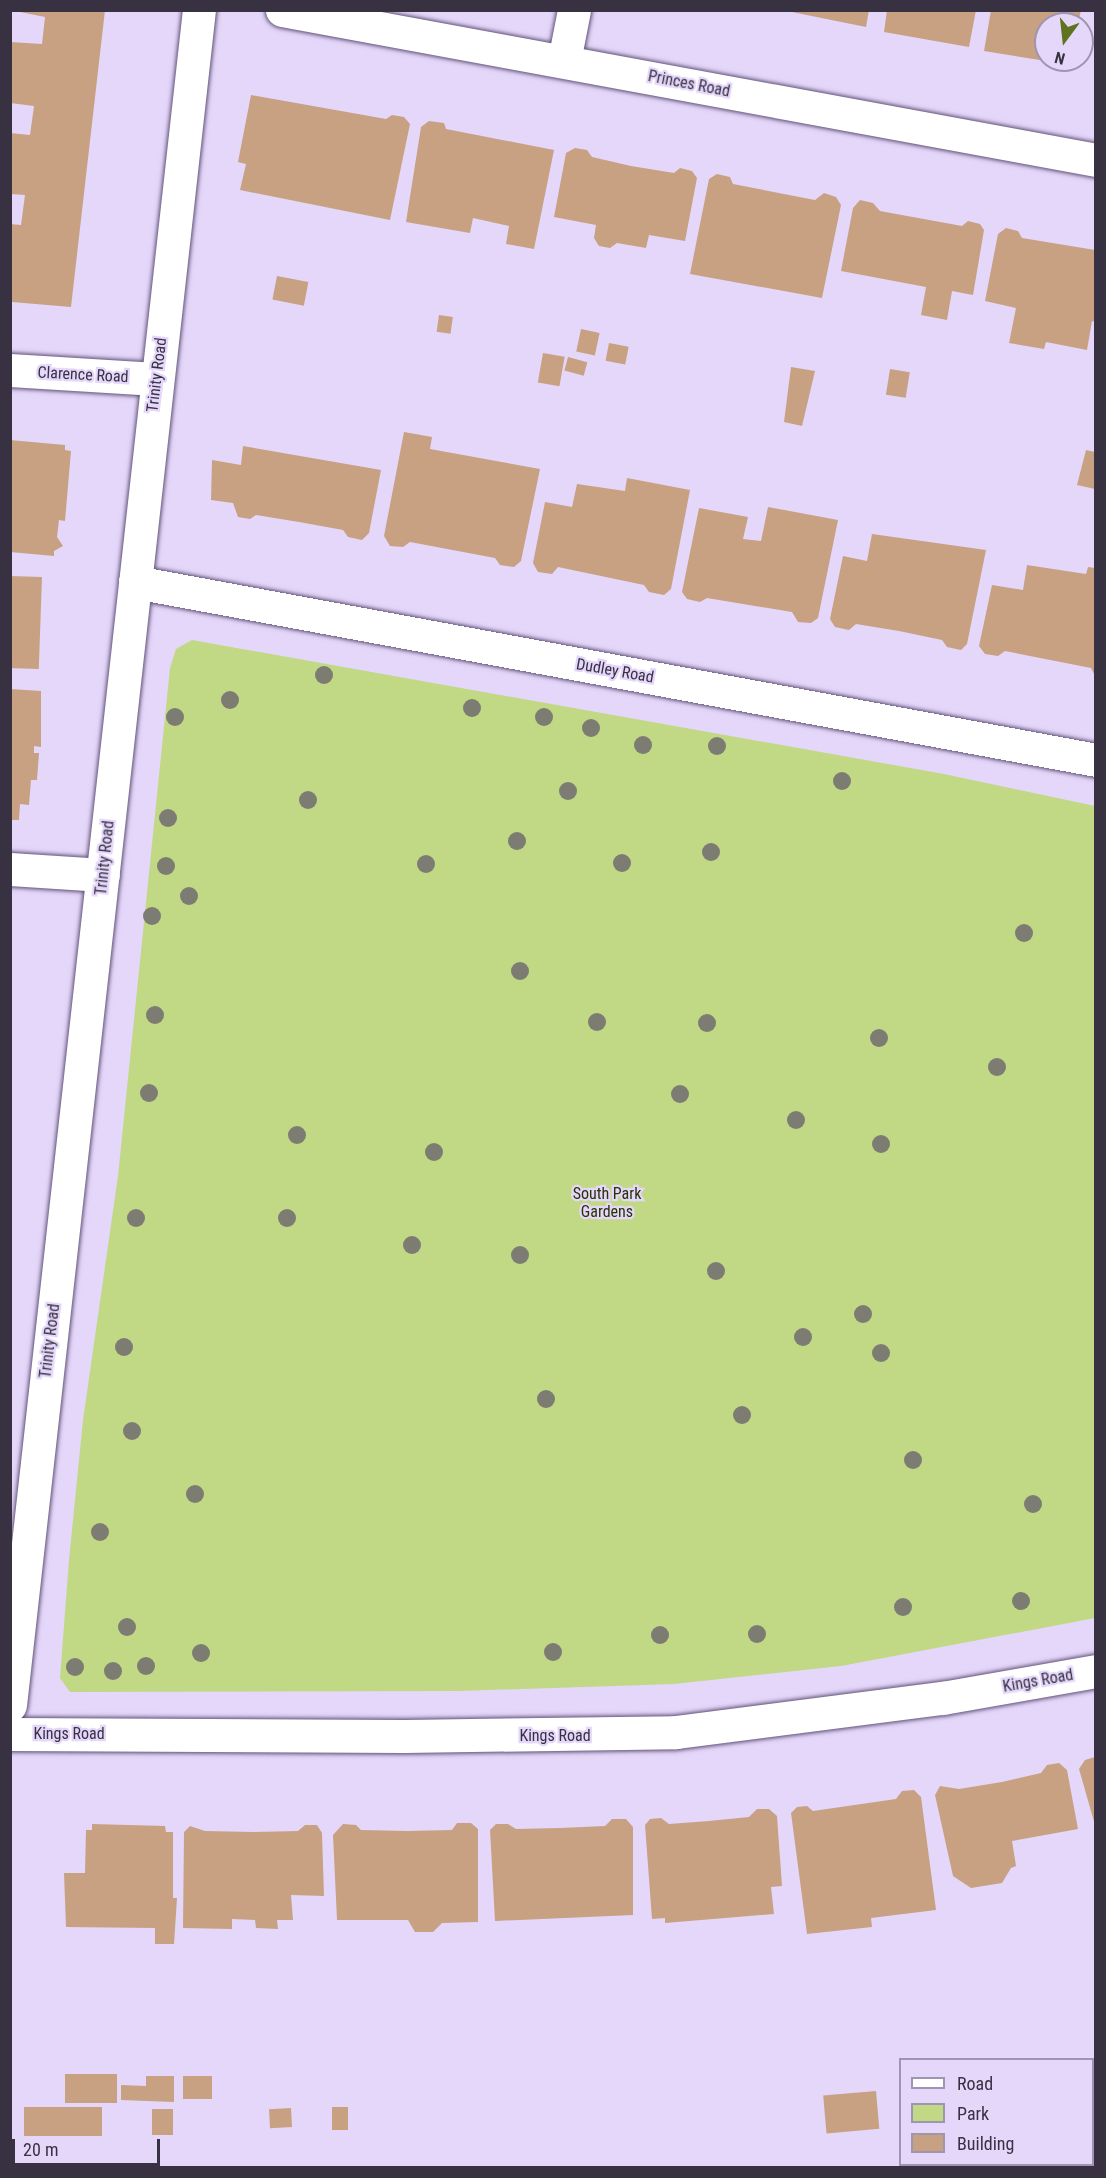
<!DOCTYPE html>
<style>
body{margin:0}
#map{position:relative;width:1106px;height:2178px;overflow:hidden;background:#e4d7fa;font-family:"Roboto Condensed",sans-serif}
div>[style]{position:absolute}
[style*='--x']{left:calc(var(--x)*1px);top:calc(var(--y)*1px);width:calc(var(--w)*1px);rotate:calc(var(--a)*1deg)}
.green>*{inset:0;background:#c1d885}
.building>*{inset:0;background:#c7a182;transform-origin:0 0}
.roads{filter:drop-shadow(0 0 2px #62547a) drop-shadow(0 0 2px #62547a)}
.minor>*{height:33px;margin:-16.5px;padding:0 16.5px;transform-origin:16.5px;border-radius:16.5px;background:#fff}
.trees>*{width:18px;height:18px;margin:-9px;border-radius:50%;background:#7d7c73}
span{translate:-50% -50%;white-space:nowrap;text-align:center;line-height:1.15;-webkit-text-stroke:4.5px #e4d7fa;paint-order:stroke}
.street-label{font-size:16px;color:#383142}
.park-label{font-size:16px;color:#283205}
.frame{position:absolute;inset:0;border:12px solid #383142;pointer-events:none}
.legend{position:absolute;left:899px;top:2058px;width:195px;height:108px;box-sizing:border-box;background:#e4d7fa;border:2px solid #9f95b0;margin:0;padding:8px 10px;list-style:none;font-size:18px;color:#383142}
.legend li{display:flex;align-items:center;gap:12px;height:30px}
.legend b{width:30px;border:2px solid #9f95b0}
.north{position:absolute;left:1034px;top:12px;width:60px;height:60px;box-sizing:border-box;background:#e4d7fa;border:2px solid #9f95b0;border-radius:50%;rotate:195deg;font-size:16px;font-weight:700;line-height:24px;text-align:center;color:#383142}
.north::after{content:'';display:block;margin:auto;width:21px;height:27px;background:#5f7220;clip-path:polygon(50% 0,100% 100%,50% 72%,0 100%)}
.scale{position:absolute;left:12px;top:2139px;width:148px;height:27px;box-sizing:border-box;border:3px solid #383142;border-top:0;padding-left:8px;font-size:18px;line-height:21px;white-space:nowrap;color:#383142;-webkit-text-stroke:4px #e4d7fa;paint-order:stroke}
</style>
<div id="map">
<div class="green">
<div style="clip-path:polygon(192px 640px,944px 774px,1095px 806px,1095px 1618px,841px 1666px,674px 1684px,458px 1691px,70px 1692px,60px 1678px,69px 1560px,83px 1420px,118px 1176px,170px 668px,176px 649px)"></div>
</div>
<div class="building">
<div style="clip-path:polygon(10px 10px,105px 10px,71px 307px,12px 302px,10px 224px,21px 225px,25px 195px,10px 194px,10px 133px,30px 135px,34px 106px,10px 103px,10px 42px,42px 44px,45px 17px)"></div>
<div style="clip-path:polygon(782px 10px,869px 10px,866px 27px)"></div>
<div style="clip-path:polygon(887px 10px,976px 10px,969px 47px,884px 32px)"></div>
<div style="clip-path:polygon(991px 10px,1081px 10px,1078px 24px,1046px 24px,1046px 61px,984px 51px)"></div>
<div style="clip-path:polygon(251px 95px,386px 119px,392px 115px,404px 117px,410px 124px,390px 220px,240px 190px,246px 164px,238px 162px)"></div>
<div style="clip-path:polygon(429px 121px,444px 123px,446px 129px,554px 150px,534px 249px,506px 244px,509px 226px,473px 218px,470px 233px,406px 222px,421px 127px)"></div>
<div style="clip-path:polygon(575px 148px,587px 150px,592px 157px,631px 166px,674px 173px,680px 168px,692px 171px,697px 178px,685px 241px,649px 235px,646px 248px,617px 243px,610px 248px,599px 246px,594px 238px,596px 225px,554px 217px,566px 153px)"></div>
<div style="clip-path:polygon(717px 174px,730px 177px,733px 184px,815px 200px,824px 193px,836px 197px,841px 205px,822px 298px,690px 274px,709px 179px)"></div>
<div style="clip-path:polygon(860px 200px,873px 203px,880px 211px,962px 226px,968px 221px,980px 224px,984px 230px,973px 295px,952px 291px,947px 320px,921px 315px,926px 287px,841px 271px,853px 208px)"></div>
<div style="clip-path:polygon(1006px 228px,1018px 231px,1022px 238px,1095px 250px,1095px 322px,1092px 321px,1087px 350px,1046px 342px,1044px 349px,1009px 343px,1016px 308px,985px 301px,998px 234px)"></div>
<div style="left:277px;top:276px;width:32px;height:24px;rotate:11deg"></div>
<div style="left:439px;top:315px;width:14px;height:17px;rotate:8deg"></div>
<div style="left:581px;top:329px;width:19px;height:23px;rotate:12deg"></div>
<div style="left:609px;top:343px;width:20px;height:18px;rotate:11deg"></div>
<div style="left:543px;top:353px;width:22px;height:30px;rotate:10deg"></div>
<div style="left:568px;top:357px;width:20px;height:14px;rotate:15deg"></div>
<div style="clip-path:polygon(791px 367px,815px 371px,802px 426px,784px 422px)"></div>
<div style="left:890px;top:369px;width:20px;height:26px;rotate:9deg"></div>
<div style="clip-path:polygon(404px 432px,432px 437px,430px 449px,540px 469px,521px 561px,514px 567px,500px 565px,495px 558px,410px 542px,403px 547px,390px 546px,384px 536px)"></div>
<div style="clip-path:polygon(10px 440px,65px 445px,65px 450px,71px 451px,65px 521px,59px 520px,57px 537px,63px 546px,54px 551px,54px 556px,10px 552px)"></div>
<div style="clip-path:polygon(243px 446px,381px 470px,369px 533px,362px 540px,348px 537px,343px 530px,299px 522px,256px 515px,250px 519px,238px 517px,233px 503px,211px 500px,212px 460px,241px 465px)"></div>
<div style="clip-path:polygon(1086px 450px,1095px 452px,1095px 489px,1077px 485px)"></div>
<div style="clip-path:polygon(627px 478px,690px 490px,671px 589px,664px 595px,649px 592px,644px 585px,558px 567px,552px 574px,538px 572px,533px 563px,545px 502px,572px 507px,577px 484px,625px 491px)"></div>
<div style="clip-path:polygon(768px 507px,838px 520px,818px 618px,811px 623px,798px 622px,792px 612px,707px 598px,700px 602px,687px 599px,682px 592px,699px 508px,748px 517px,743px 539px,761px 541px)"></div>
<div style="clip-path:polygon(872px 534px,986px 550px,967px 644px,961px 650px,947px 647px,942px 640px,899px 631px,856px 624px,849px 630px,835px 627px,830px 619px,843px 556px,867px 561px)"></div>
<div style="clip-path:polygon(1027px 565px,1086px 574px,1088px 567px,1095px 568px,1095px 676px,1091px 668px,1005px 651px,998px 656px,985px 654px,979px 646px,992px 585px,1023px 590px)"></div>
<div style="left:10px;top:576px;width:32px;height:92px;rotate:2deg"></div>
<div style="clip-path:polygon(10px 689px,41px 691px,41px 747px,34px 746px,34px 753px,39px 753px,37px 780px,31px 780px,29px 805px,20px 804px,19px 820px,10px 820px)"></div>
<div style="clip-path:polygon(1095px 1757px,1095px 1825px,1079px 1769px,1085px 1760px)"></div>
<div style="clip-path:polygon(1059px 1763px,1067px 1770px,1078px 1829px,1012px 1841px,1016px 1866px,1011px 1868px,1002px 1883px,971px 1888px,953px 1876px,935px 1795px,940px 1786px,959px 1789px,1002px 1782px,1041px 1773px,1047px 1765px)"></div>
<div style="clip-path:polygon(914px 1790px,921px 1797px,936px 1910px,871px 1918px,872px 1927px,807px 1934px,791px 1813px,797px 1807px,807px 1806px,813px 1811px,896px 1799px,902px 1791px)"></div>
<div style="clip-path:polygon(757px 1809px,769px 1809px,777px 1816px,782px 1886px,771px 1887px,774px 1914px,665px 1923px,665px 1918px,652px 1919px,645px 1825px,650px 1819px,661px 1818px,669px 1824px,709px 1821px,749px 1817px)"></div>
<div style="clip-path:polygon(612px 1819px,626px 1819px,633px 1827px,633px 1915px,495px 1921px,490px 1830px,496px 1824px,508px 1824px,516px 1829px,560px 1828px,605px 1826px)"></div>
<div style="clip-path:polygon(457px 1823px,471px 1823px,478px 1829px,478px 1922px,442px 1923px,433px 1932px,415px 1932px,408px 1920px,337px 1920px,333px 1835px,343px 1824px,356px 1825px,361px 1830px,407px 1831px,452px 1830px)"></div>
<div style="clip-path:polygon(92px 1824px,165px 1826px,166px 1832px,173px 1832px,173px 1898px,177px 1898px,174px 1944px,155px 1944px,155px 1928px,66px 1927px,64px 1873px,85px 1873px,86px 1830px,92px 1830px)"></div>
<div style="clip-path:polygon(305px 1825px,317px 1825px,322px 1833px,324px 1896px,291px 1895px,293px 1920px,277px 1920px,278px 1929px,256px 1928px,255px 1920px,232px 1919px,232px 1929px,183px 1928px,184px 1832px,190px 1826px,205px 1831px,253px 1832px,298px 1831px)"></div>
<div style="left:117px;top:2074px;width:29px;height:52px;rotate:90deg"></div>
<div style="clip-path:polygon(146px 2076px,174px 2076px,174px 2102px,121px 2100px,121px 2085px,146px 2086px)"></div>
<div style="left:183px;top:2076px;width:29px;height:23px"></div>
<div style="left:876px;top:2091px;width:38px;height:53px;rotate:85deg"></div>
<div style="left:24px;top:2107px;width:78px;height:29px"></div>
<div style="left:348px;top:2107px;width:23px;height:16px;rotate:90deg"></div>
<div style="left:291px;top:2108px;width:19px;height:22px;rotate:87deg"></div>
<div style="left:152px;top:2109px;width:21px;height:26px"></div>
</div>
<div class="roads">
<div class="minor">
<div style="--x:282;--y:10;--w:828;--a:10.44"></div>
<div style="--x:564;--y:61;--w:52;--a:-78.9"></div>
<div style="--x:10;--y:370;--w:146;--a:3.5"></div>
<div style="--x:135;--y:582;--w:977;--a:10.49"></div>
<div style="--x:10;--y:869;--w:93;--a:3.7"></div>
<div style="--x:10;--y:1705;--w:1706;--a:-83.64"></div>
<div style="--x:10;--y:1734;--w:394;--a:0.3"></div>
<div style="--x:404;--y:1736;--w:272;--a:-0.8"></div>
<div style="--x:676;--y:1732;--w:269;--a:-7.3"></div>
<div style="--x:943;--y:1698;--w:155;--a:-10"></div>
</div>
</div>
<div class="trees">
<div style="left:324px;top:675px"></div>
<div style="left:230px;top:700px"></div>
<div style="left:472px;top:708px"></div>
<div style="left:175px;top:717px"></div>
<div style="left:544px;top:717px"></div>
<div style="left:591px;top:728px"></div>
<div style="left:643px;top:745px"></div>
<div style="left:717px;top:746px"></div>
<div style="left:842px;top:781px"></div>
<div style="left:568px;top:791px"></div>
<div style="left:308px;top:800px"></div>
<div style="left:168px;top:818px"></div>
<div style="left:517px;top:841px"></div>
<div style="left:711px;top:852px"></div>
<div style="left:622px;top:863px"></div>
<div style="left:426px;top:864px"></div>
<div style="left:166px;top:866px"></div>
<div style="left:189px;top:896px"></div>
<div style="left:152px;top:916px"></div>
<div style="left:1024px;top:933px"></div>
<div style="left:520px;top:971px"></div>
<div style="left:155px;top:1015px"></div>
<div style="left:597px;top:1022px"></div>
<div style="left:707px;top:1023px"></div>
<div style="left:879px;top:1038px"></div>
<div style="left:997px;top:1067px"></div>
<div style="left:149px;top:1093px"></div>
<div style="left:680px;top:1094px"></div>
<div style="left:796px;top:1120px"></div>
<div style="left:297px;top:1135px"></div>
<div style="left:881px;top:1144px"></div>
<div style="left:434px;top:1152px"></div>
<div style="left:136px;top:1218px"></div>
<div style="left:287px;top:1218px"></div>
<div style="left:412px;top:1245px"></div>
<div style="left:520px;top:1255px"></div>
<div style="left:716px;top:1271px"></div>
<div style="left:863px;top:1314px"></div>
<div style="left:803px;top:1337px"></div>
<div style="left:124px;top:1347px"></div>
<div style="left:881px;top:1353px"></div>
<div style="left:546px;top:1399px"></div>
<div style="left:742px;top:1415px"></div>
<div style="left:132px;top:1431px"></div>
<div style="left:913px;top:1460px"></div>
<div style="left:195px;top:1494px"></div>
<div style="left:1033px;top:1504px"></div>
<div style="left:100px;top:1532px"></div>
<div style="left:1021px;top:1601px"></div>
<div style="left:903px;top:1607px"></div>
<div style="left:127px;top:1627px"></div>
<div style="left:757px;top:1634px"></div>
<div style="left:660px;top:1635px"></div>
<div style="left:553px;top:1652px"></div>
<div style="left:201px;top:1653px"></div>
<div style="left:146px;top:1666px"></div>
<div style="left:75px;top:1667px"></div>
<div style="left:113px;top:1671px"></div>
</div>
<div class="street-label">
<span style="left:689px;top:84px;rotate:11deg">Princes Road</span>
<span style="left:83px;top:375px;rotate:3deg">Clarence Road</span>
<span style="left:157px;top:375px;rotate:-83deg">Trinity Road</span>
<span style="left:615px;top:671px;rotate:10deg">Dudley Road</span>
<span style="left:105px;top:858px;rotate:-84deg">Trinity Road</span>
<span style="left:50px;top:1341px;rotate:-83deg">Trinity Road</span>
<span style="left:1038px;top:1681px;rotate:-10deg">Kings Road</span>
<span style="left:69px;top:1734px">Kings Road</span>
<span style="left:555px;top:1736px">Kings Road</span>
</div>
<div class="park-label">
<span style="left:607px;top:1203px">South Park<br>Gardens</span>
</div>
<div class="frame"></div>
<ul class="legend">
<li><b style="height:8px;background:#fff"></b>Road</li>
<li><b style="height:16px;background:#c1d885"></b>Park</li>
<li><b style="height:16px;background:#c7a182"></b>Building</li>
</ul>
<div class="north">N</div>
<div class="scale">20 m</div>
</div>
